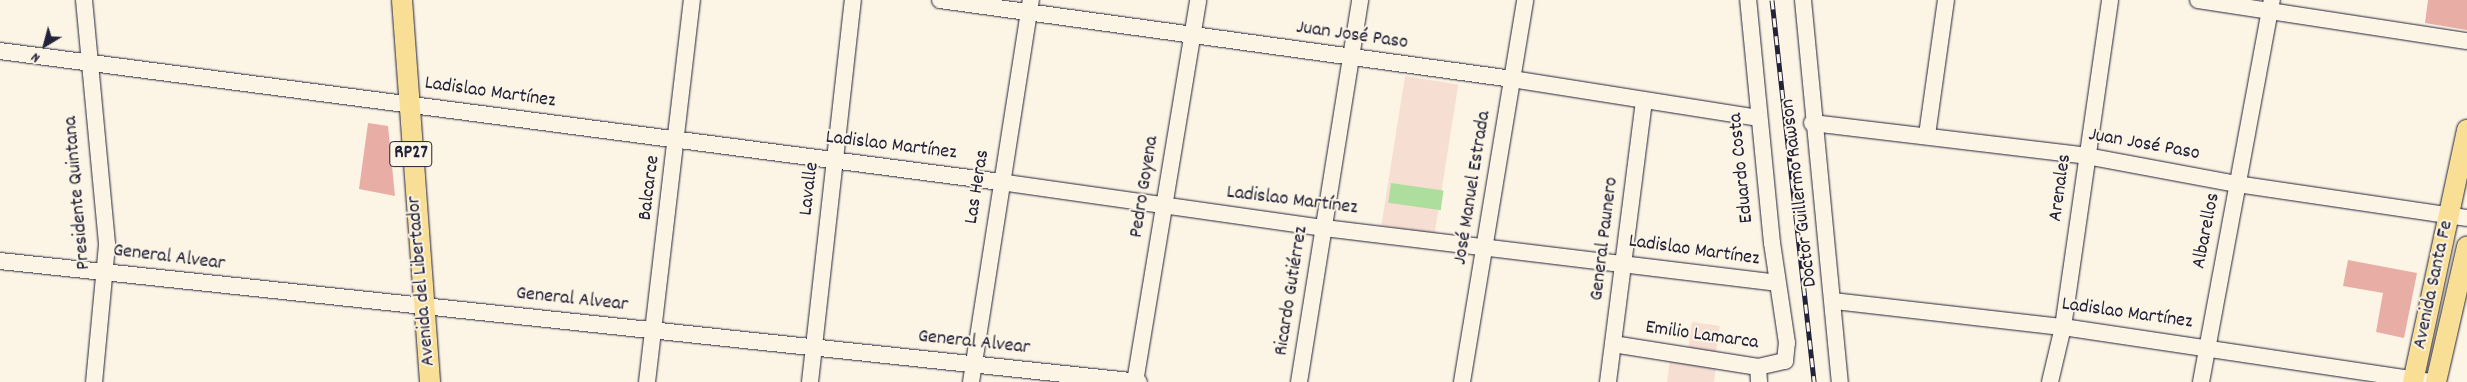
<!DOCTYPE html>
<meta charset="utf-8">
<style>
body{margin:0}
#map{position:relative;width:2467px;height:382px;overflow:hidden;background:#fcf5e5;font-family:Dekko,sans-serif}
div>[style]{position:absolute}
[style*='--x']{left:calc(var(--x)*1px);top:calc(var(--y)*1px);width:calc(var(--w)*1px);rotate:calc(var(--a)*1deg)}
.built>*{inset:0;background:#f6dfd2;transform-origin:0 0}
.green>*{inset:0;background:#adde9e;transform-origin:0 0}
.building>*{inset:0;background:#e8ada5}
.roads{filter:drop-shadow(0 0 1px #22223b) drop-shadow(0 0 1px #22223b)}
.minor>*{height:16px;margin:-8px;padding:0 8px;transform-origin:8px;border-radius:8px;background:#fcf5e5}
.major>*{height:20px;margin:-10px;padding:0 10px;transform-origin:10px;border-radius:10px;background:#f9df96}
.rail>*{height:5px;margin-top:-2.5px;transform-origin:0;background:repeating-linear-gradient(90deg,#fcf5e5 0 9px,#22223b 0 18px);box-sizing:border-box;border-block:1px solid #22223b}
span{translate:-50% -50%;white-space:nowrap;text-align:center;line-height:1.15;-webkit-text-stroke:4px #fcf5e5;paint-order:stroke}
.shield-label span{padding:1px 4px;background:#fcf5e5;border:1px solid;border-radius:4px;-webkit-text-stroke-width:0}
.shield-label{font-size:19px;color:#22223b;font-weight:700}
.street-label{font-size:20px;color:#22223b}
.north{position:absolute;left:20px;top:20px;width:50px;height:50px;-webkit-text-stroke:4px #fcf5e5;paint-order:stroke;rotate:217deg;font-size:14px;font-weight:700;line-height:20px;text-align:center;color:#22223b}
.north::after{content:'';display:block;margin:auto;width:18px;height:22px;background:#22223b;clip-path:polygon(50% 0,100% 100%,50% 72%,0 100%)}
</style>
<div id="map">
<div class="built">
<div style="left:1405px;top:76px;width:54px;height:151px;rotate:9deg"></div>
<div style="left:1692px;top:322px;width:28px;height:26px;rotate:8deg"></div>
<div style="clip-path:polygon(1670px 359px,1716px 366px,1714px 382px,1667px 382px)"></div>
</div>
<div class="green">
<div style="left:1391px;top:183px;width:53px;height:20px;rotate:8deg"></div>
</div>
<div class="building">
<div style="clip-path:polygon(2428px 0,2467px 0,2467px 30px,2425px 23px)"></div>
<div style="clip-path:polygon(368px 123px,388px 126px,395px 196px,359px 189px)"></div>
<div style="clip-path:polygon(2348px 260px,2417px 273px,2404px 338px,2376px 332px,2383px 293px,2343px 286px)"></div>
</div>
<div class="roads">
<div class="minor">
<div style="--x:84;--y:0;--w:246;--a:84.6"></div>
<div style="--x:107;--y:245;--w:138;--a:95.4"></div>
<div style="--x:940;--y:0;--w:577;--a:7.86"></div>
<div style="--x:1512;--y:79;--w:249;--a:9"></div>
<div style="--x:1803;--y:0;--w:384;--a:84.5"></div>
<div style="--x:2198;--y:0;--w:272;--a:8.7"></div>
<div style="--x:0;--y:51;--w:1009;--a:7.46"></div>
<div style="--x:1000;--y:182;--w:327;--a:8.1"></div>
<div style="--x:1324;--y:228;--w:456;--a:6.9"></div>
<div style="--x:1812;--y:123;--w:277;--a:6.8"></div>
<div style="--x:2087;--y:156;--w:153;--a:10.6"></div>
<div style="--x:2237;--y:184;--w:232;--a:8.4"></div>
<div style="--x:1927;--y:135;--w:136;--a:-82"></div>
<div style="--x:0;--y:261;--w:1145;--a:6.06"></div>
<div style="--x:1834;--y:301;--w:230;--a:6.5"></div>
<div style="--x:2063;--y:327;--w:373;--a:8.5"></div>
<div style="--x:1613;--y:344;--w:147;--a:9"></div>
<div style="--x:1758;--y:367;--w:28;--a:-13"></div>
<div style="--x:1785;--y:361;--w:18;--a:-84"></div>
<div style="--x:1787;--y:343;--w:101;--a:-98.5"></div>
<div style="--x:1772;--y:243;--w:244;--a:-95.6"></div>
<div style="--x:1758;--y:367;--w:15;--a:86"></div>
<div style="--x:647;--y:382;--w:385;--a:-83.3"></div>
<div style="--x:810;--y:382;--w:384;--a:-83.6"></div>
<div style="--x:971;--y:382;--w:387;--a:-81.1"></div>
<div style="--x:1135;--y:382;--w:387;--a:-80.6"></div>
<div style="--x:1299;--y:382;--w:387;--a:-80.9"></div>
<div style="--x:1462;--y:382;--w:387;--a:-80.6"></div>
<div style="--x:1608;--y:382;--w:282;--a:-82.7"></div>
<div style="--x:2050;--y:382;--w:57;--a:-76.7"></div>
<div style="--x:2063;--y:327;--w:330;--a:-81.8"></div>
<div style="--x:2201;--y:382;--w:389;--a:-79.5"></div>
</div>
<div class="major">
<div style="--x:402;--y:0;--w:383;--a:85.8"></div>
<div style="--x:2413;--y:382;--w:258;--a:-77.9"></div>
<div style="--x:2436;--y:382;--w:139;--a:-77.1"></div>
</div>
</div>
<div class="rail">
<div style="--x:1772;--y:0;--w:384;--a:83.7"></div>
</div>
<div class="shield-label">
<span style="left:411px;top:154px">RP27</span>
</div>
<div class="street-label">
<span style="left:1352px;top:36px;rotate:8deg">Juan José Paso</span>
<span style="left:490px;top:93px;rotate:8deg">Ladislao Martínez</span>
<span style="left:2144px;top:145px;rotate:10deg">Juan José Paso</span>
<span style="left:891px;top:146px;rotate:7deg">Ladislao Martínez</span>
<span style="left:1742px;top:168px;rotate:-96deg">Eduardo Costa</span>
<span style="left:978px;top:187px;rotate:-81deg">Las Heras</span>
<span style="left:1145px;top:187px;rotate:-81deg">Pedro Goyena</span>
<span style="left:650px;top:188px;rotate:-83deg">Balcarce</span>
<span style="left:1473px;top:188px;rotate:-81deg">José Manuel Estrada</span>
<span style="left:2061px;top:188px;rotate:-82deg">Arenales</span>
<span style="left:810px;top:189px;rotate:-83deg">Lavalle</span>
<span style="left:78px;top:193px;rotate:-95deg">Presidente Quintana</span>
<span style="left:1800px;top:193px;rotate:-97deg">Doctor Guillermo Rawson</span>
<span style="left:1292px;top:201px;rotate:7deg">Ladislao Martínez</span>
<span style="left:2207px;top:231px;rotate:-79deg">Albarellos</span>
<span style="left:1605px;top:239px;rotate:-83deg">General Paunero</span>
<span style="left:1694px;top:251px;rotate:8deg">Ladislao Martínez</span>
<span style="left:169px;top:258px;rotate:7deg">General Alvear</span>
<span style="left:422px;top:281px;rotate:-95deg">Avenida del Libertador</span>
<span style="left:2434px;top:285px;rotate:-78deg">Avenida Santa Fe</span>
<span style="left:1292px;top:291px;rotate:-81deg">Ricardo Gutiérrez</span>
<span style="left:572px;top:300px;rotate:6deg">General Alvear</span>
<span style="left:2127px;top:314px;rotate:8deg">Ladislao Martínez</span>
<span style="left:1702px;top:336px;rotate:8deg">Emilio Lamarca</span>
<span style="left:974px;top:343px;rotate:6deg">General Alvear</span>
</div>
<div class="north">N</div>
</div>
